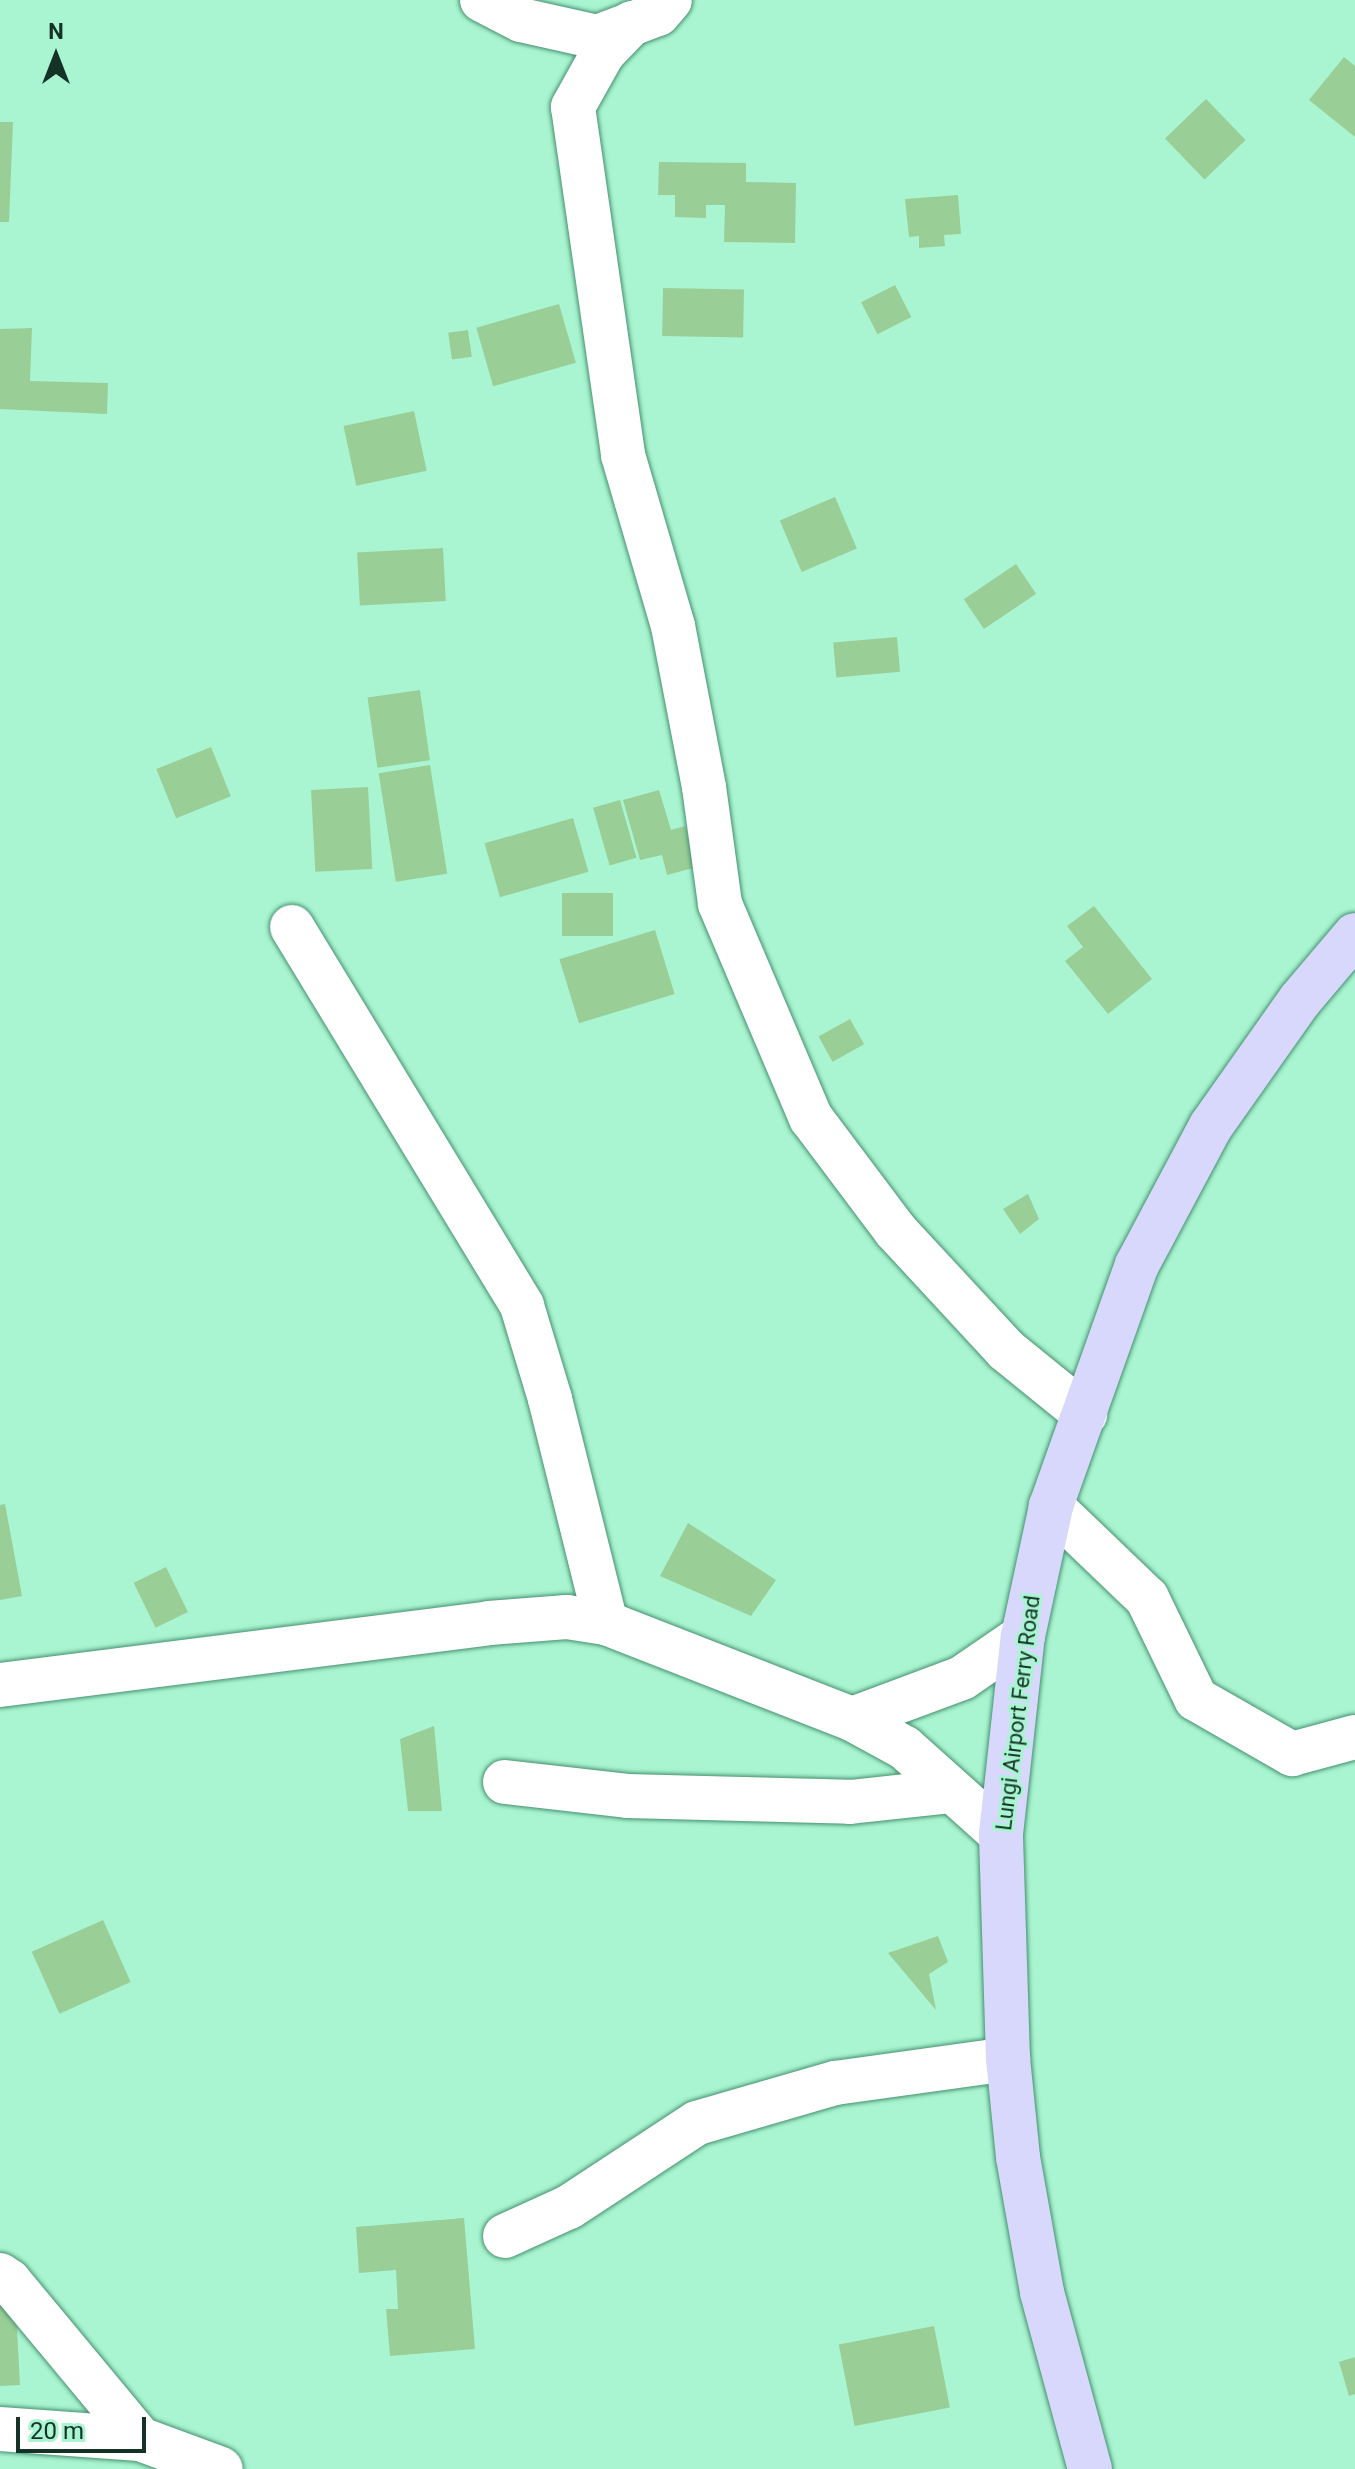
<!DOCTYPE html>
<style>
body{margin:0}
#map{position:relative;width:1355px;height:2469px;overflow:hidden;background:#a9f5d1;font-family:Roboto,sans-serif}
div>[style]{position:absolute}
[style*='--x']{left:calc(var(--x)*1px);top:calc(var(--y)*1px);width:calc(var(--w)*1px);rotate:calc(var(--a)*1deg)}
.building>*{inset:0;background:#9ace97;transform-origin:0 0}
.roads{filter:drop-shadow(0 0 2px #469070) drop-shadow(0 0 2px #469070)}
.minor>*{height:44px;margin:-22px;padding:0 22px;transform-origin:22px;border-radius:22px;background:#fff}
.major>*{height:44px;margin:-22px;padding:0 22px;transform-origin:22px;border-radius:22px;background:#d7d8fc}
span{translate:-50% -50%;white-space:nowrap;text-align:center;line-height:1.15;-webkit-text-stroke:6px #a9f5d1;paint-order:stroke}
.street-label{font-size:22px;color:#143326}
.north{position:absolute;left:16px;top:16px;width:80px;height:80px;-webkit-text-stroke:6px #a9f5d1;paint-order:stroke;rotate:0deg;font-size:22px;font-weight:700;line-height:32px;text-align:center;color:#143326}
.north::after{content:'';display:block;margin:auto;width:28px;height:36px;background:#143326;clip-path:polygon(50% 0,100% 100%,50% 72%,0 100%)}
.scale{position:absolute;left:16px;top:2417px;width:130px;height:36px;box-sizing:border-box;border:4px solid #143326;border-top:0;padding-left:10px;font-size:24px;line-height:28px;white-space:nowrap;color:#143326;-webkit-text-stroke:6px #a9f5d1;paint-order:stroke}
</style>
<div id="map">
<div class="building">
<div style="clip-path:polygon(1344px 57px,1355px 66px,1355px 137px,1309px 100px)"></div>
<div style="left:1206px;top:99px;width:57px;height:57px;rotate:46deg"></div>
<div style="clip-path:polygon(0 122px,13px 122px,9px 222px,0 222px)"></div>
<div style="clip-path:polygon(659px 162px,746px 163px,746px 182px,796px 183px,795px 243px,724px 242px,725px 205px,706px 205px,706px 218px,675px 217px,675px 195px,658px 195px)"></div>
<div style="clip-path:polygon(958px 195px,961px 234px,944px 235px,945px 246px,919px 248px,919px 236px,909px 237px,905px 199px)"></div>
<div style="left:895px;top:285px;width:36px;height:38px;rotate:63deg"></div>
<div style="left:663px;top:288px;width:81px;height:48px;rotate:1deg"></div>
<div style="left:559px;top:304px;width:61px;height:86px;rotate:74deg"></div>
<div style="clip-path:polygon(32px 328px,30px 381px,108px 383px,107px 414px,0 409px,0 329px)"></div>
<div style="left:468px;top:330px;width:27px;height:20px;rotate:82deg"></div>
<div style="left:414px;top:411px;width:61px;height:72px;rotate:78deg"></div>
<div style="left:835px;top:497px;width:56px;height:60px;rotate:67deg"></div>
<div style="left:443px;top:548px;width:53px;height:86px;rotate:87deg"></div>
<div style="left:1016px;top:564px;width:36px;height:63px;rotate:56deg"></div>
<div style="left:897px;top:637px;width:35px;height:64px;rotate:85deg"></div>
<div style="left:420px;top:690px;width:71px;height:53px;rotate:82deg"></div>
<div style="left:211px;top:747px;width:53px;height:59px;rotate:68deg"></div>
<div style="left:430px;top:765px;width:110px;height:52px;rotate:81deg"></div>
<div style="left:368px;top:787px;width:82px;height:57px;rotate:87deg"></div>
<div style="clip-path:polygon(659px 790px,671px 830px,685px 826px,697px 867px,667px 875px,662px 855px,640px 860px,623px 800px)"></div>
<div style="left:620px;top:800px;width:60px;height:28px;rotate:74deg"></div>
<div style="left:573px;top:818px;width:56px;height:92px;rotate:74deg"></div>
<div style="left:613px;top:893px;width:43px;height:51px;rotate:90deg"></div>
<div style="clip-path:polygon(1094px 906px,1152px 979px,1108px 1014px,1065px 961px,1083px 947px,1067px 926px)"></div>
<div style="left:655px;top:930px;width:67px;height:100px;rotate:73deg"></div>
<div style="left:850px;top:1019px;width:29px;height:36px;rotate:61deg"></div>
<div style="clip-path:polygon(1028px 1194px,1039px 1219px,1020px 1234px,1003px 1209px)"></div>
<div style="clip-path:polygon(5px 1504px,22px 1596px,0 1600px,0 1505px)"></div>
<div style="clip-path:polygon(688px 1523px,776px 1580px,751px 1616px,660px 1576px)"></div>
<div style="left:166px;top:1567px;width:50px;height:36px;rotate:64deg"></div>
<div style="clip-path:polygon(434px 1726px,442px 1811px,408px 1811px,400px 1739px)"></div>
<div style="left:103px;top:1920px;width:68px;height:78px;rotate:66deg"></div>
<div style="clip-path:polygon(938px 1936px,948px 1962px,929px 1974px,936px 2010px,888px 1953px)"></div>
<div style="clip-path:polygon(464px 2218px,475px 2349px,390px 2356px,386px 2309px,398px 2309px,396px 2270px,359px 2273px,356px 2227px)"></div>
<div style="clip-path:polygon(15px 2292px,20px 2385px,0 2386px,0 2293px)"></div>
<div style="left:934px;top:2326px;width:83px;height:97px;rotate:79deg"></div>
<div style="clip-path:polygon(1355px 2357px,1355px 2394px,1349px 2396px,1339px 2362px)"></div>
</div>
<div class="roads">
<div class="minor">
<div style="--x:482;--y:0;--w:44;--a:27.1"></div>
<div style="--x:521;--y:20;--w:78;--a:12.6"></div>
<div style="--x:597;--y:37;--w:65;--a:-20.7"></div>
<div style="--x:658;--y:14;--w:18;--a:-49"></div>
<div style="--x:632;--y:23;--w:42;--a:134"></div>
<div style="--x:603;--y:53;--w:62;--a:119.1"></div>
<div style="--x:573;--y:107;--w:352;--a:81.8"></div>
<div style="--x:623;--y:455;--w:178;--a:73.7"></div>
<div style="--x:673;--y:626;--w:164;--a:79.1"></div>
<div style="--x:704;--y:787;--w:118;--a:82.2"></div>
<div style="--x:720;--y:904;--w:233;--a:67"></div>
<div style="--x:811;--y:1118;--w:140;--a:53.1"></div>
<div style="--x:895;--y:1230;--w:163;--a:47.2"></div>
<div style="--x:1006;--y:1350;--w:102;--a:39"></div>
<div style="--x:292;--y:927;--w:443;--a:58.7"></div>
<div style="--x:522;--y:1306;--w:97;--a:73.2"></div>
<div style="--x:550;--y:1399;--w:231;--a:76"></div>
<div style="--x:1051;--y:1506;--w:133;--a:43.8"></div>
<div style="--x:1147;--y:1598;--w:112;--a:64.1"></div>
<div style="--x:1196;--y:1699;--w:111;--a:29.8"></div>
<div style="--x:1292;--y:1754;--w:65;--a:-15.1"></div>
<div style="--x:0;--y:1685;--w:493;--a:-7.2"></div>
<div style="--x:489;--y:1623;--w:78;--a:-4.4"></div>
<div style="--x:567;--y:1617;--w:39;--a:9"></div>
<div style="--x:606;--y:1623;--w:264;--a:21.3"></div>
<div style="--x:852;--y:1719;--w:60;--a:28.7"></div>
<div style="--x:905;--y:1748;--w:129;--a:41.9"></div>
<div style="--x:852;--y:1719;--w:117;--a:-20.4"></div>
<div style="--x:962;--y:1678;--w:74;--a:-34.5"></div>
<div style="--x:505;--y:1782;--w:123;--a:6.5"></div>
<div style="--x:627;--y:1796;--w:223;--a:1.5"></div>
<div style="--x:850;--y:1802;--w:103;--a:-6.2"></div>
<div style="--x:505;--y:2236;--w:70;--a:-24.4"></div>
<div style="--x:569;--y:2207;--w:153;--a:-33.3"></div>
<div style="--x:697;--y:2123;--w:144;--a:-16.2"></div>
<div style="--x:835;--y:2083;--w:175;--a:-7.9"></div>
<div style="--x:0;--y:2275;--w:11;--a:34"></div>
<div style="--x:9;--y:2281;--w:205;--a:50.3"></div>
<div style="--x:0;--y:2429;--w:140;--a:4.1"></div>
<div style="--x:140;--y:2439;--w:86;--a:20.3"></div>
</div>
<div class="major">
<div style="--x:1090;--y:2469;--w:183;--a:-105.2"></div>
<div style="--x:1042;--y:2292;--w:137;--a:-100.1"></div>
<div style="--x:1018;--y:2157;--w:99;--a:-95.8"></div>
<div style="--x:1008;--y:2059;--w:225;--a:-91.8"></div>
<div style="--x:1001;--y:1834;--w:199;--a:-83.7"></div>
<div style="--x:1023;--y:1636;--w:133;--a:-77.8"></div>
<div style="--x:1051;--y:1506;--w:256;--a:-70.4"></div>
<div style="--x:1137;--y:1265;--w:157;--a:-62"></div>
<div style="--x:1211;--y:1126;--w:154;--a:-54.8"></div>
<div style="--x:1300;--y:1000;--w:85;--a:-49.8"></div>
</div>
</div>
<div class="street-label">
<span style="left:1018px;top:1713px;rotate:-83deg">Lungi Airport Ferry Road</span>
</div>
<div class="north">N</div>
<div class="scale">20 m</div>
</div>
